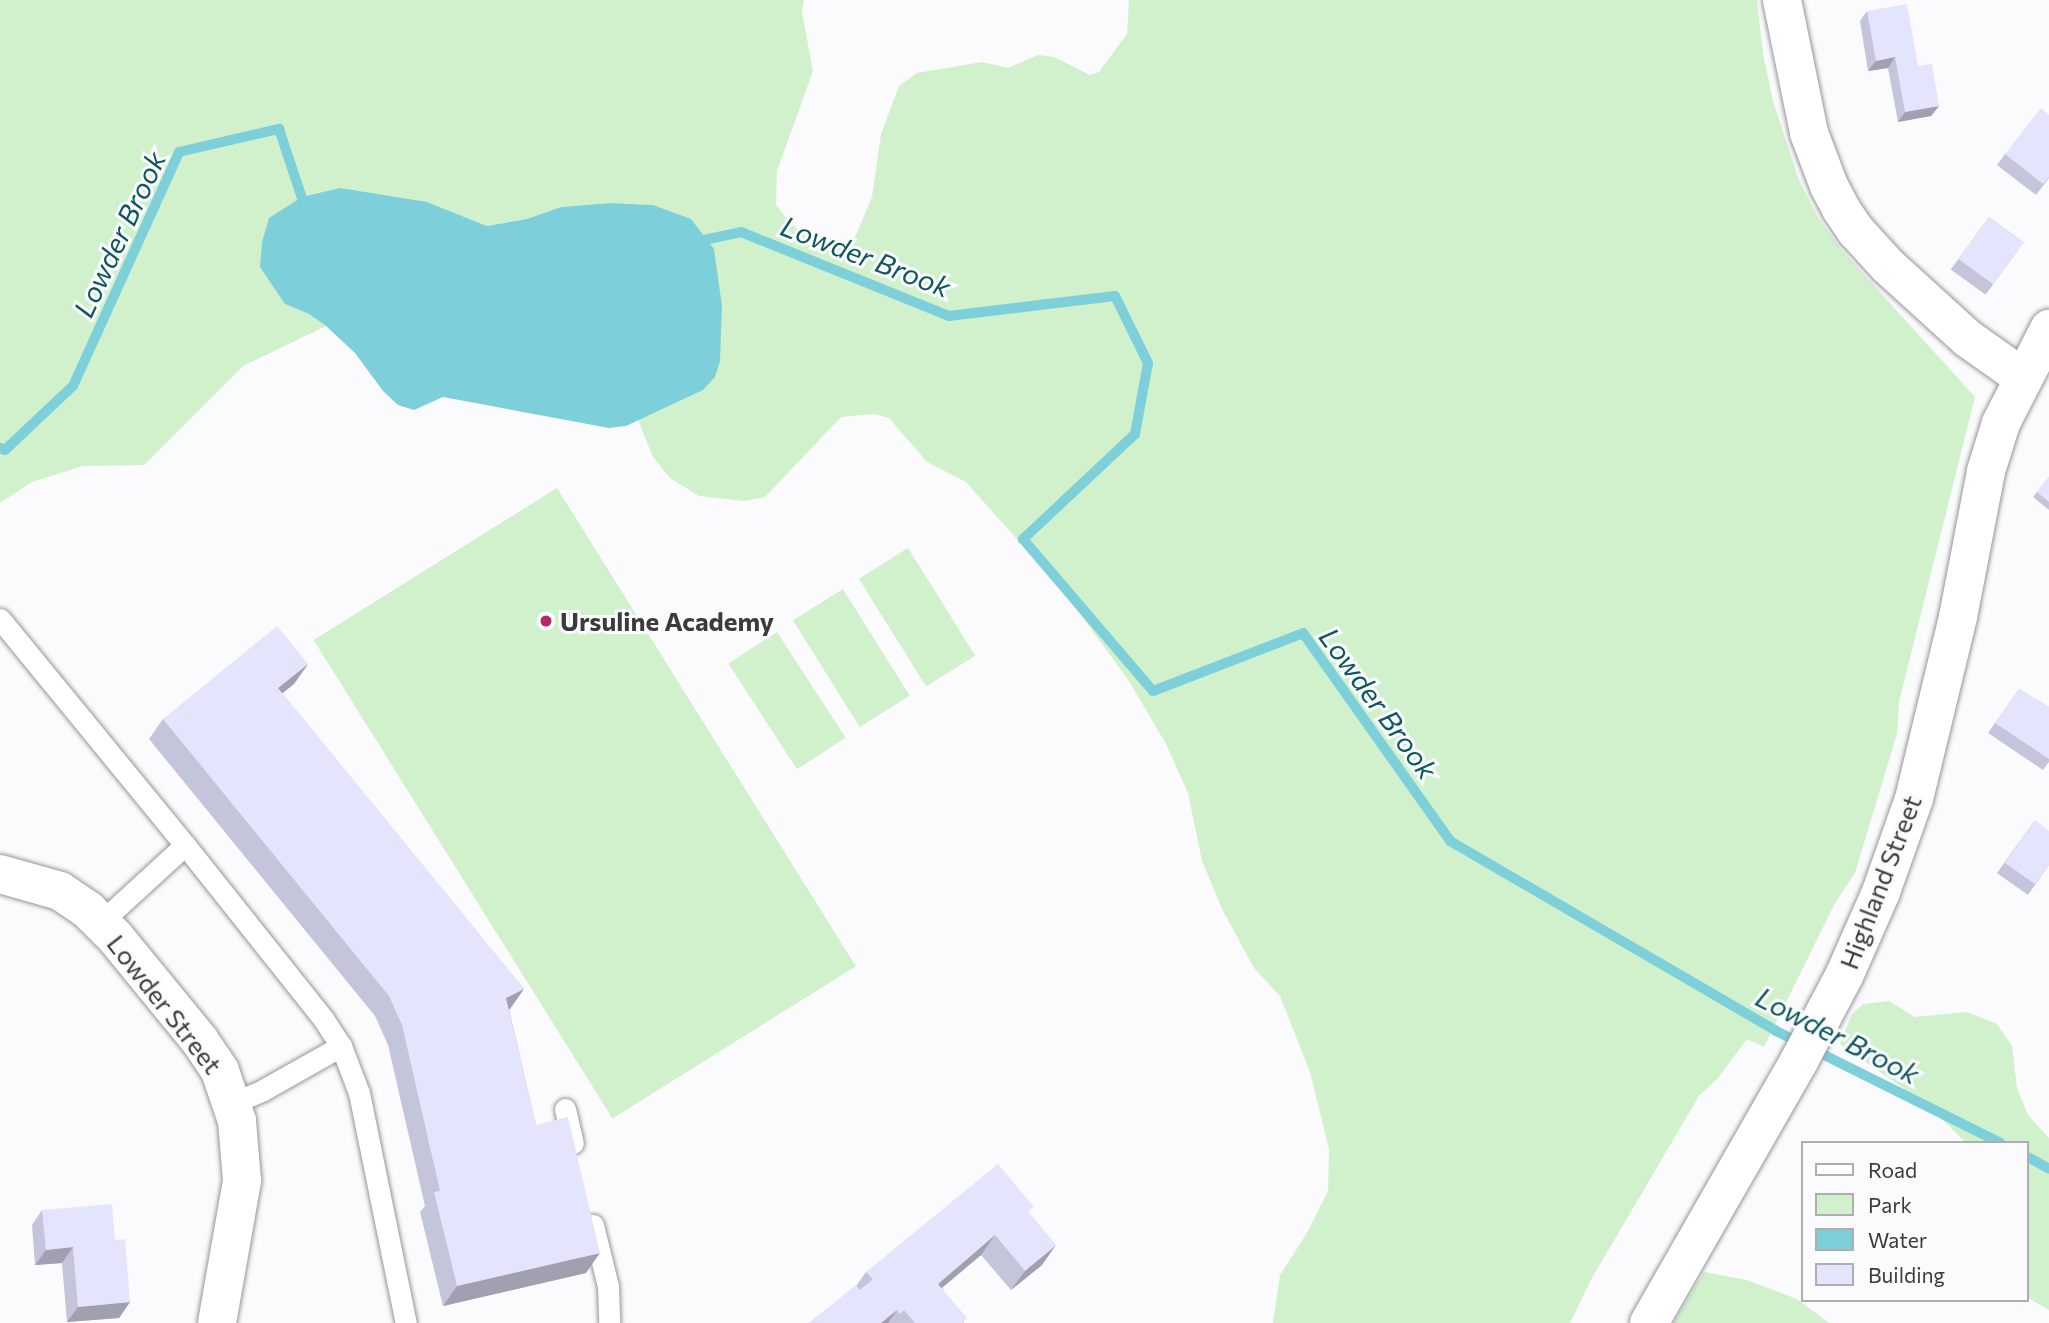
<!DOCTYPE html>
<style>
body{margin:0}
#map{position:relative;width:2049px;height:1323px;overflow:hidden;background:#fbfbfd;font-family:Commissioner,sans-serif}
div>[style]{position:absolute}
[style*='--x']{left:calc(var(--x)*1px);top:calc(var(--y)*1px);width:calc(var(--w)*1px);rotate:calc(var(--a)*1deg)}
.green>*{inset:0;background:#d1f1cd;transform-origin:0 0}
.water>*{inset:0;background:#7dd0da}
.stream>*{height:10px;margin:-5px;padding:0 5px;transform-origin:5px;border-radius:5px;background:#7dd0da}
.roads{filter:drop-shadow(0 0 2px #969698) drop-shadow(0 0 2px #969698)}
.service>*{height:21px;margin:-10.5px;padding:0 10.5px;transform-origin:10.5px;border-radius:10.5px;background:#fff}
.minor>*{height:38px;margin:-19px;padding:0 19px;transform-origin:19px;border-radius:19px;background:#fff}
.wall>*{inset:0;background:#c4c4da;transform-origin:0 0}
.shaded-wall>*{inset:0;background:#a0a0b1}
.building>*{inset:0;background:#e4e4fd;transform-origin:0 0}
.dots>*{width:19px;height:19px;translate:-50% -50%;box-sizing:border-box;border:4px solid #fbfbfd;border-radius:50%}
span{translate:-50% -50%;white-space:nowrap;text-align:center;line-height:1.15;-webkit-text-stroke:6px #fbfbfd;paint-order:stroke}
.poi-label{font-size:26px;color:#3b3b3b;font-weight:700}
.left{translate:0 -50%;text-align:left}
.street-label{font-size:26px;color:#3b3b3b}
.water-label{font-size:28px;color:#0d575e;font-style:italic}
.legend{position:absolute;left:1801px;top:1141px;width:228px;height:161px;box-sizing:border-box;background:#fbfbfd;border:2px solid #aeaeaf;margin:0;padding:9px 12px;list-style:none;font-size:21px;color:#3b3b3b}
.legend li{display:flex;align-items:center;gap:14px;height:35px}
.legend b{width:35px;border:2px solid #aeaeaf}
</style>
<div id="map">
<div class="green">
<div style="clip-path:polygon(0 0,804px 0,802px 12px,813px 71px,777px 171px,776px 205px,792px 225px,820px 244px,843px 248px,856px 235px,872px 197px,881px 134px,899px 86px,917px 73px,982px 62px,1008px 68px,1038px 55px,1054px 57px,1090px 75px,1099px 72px,1127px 34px,1129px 0,1757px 0,1763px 53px,1773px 101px,1799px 180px,1817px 216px,1840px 248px,1975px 397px,1899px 702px,1897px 734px,1855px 873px,1834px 905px,1764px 1047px,1747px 1039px,1718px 1078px,1699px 1096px,1592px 1278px,1570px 1323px,1273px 1323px,1280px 1275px,1307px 1233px,1328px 1191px,1329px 1149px,1310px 1072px,1280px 996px,1254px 968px,1222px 909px,1202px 861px,1188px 793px,1166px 744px,1129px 681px,1064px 592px,966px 482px,927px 462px,889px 418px,874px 414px,841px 417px,765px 497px,744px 501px,699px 496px,670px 478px,653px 457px,638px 420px,703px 390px,653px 205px,610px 203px,561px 207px,527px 219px,487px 226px,427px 202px,285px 304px,309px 314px,326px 326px,243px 366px,144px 465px,83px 466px,32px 482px,0 503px)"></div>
<div style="left:557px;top:488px;width:564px;height:287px;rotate:58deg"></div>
<div style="left:908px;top:548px;width:127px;height:58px;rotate:58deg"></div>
<div style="left:843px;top:589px;width:126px;height:59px;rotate:58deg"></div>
<div style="left:777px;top:632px;width:126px;height:58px;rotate:57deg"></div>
<div style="clip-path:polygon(1889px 1001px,1915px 1017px,1967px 1012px,1997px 1024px,2012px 1046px,2017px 1088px,2028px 1115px,2049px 1138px,2049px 1310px,2026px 1297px,2026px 1143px,1966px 1143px,1930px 1107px,1840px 1044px,1852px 1014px,1863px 1004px)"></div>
<div style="clip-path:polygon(1704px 1272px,1747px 1280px,1797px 1299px,1829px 1323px,1673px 1323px)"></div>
</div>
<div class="water">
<div style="clip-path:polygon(340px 188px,427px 202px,487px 226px,527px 219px,561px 207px,610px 203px,653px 205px,691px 219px,714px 249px,722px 306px,720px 361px,715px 377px,703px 390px,626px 426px,609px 428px,443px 397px,414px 410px,398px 405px,383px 391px,355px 353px,326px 326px,309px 314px,285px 304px,260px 267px,262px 242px,269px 218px,302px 197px)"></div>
</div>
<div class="stream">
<div style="--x:694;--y:242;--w:48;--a:-12"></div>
<div style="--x:741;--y:232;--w:224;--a:22"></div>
<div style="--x:949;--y:316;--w:167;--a:-6.9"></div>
<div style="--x:1115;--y:296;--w:75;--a:63.8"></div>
<div style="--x:1148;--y:363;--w:72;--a:100.4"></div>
<div style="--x:1135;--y:434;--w:154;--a:136.8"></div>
<div style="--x:1023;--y:539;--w:200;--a:49.5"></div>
<div style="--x:1153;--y:691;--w:161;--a:-21.1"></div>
<div style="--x:1303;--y:633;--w:255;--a:54.7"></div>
<div style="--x:1450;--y:841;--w:377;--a:30.2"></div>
<div style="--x:1776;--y:1031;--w:251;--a:26.5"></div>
<div style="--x:0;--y:448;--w:5;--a:22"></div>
<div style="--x:5;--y:450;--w:93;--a:-43.3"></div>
<div style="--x:73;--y:386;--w:257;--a:-65.6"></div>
<div style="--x:179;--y:152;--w:103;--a:-13"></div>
<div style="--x:279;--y:129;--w:85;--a:71.6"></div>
<div style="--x:2026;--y:1156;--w:26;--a:29"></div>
</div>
<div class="roads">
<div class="service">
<div style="--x:0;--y:619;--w:292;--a:50.7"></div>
<div style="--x:185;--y:845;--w:223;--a:51.5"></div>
<div style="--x:324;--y:1020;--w:31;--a:57"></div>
<div style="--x:341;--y:1046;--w:50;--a:69"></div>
<div style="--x:359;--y:1093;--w:235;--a:78.5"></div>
<div style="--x:101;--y:922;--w:114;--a:-42.5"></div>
<div style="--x:233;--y:1103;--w:33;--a:-23"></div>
<div style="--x:263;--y:1090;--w:90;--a:-29.4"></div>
<div style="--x:565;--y:1109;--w:35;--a:77"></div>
<div style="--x:593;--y:1225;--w:63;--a:76.2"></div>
<div style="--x:608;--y:1286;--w:37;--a:88"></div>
</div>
<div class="minor">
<div style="--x:1782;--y:0;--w:136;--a:78.5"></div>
<div style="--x:1809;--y:133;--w:57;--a:69.3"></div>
<div style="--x:1829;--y:186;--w:26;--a:62"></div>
<div style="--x:1841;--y:209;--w:27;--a:56"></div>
<div style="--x:1856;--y:231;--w:47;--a:47.6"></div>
<div style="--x:1888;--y:266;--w:107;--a:42.3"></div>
<div style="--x:1967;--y:338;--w:67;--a:35.3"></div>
<div style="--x:0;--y:874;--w:62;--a:15.8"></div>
<div style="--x:60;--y:891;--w:34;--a:34"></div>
<div style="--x:88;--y:910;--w:38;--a:45"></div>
<div style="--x:115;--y:937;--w:134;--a:50.7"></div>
<div style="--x:200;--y:1041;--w:36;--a:56"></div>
<div style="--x:220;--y:1071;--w:53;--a:71.2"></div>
<div style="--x:237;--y:1121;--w:60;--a:85.2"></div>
<div style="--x:242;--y:1181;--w:144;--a:100"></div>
<div style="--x:1649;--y:1323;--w:302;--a:-60.2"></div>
<div style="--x:1799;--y:1061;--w:96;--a:-62.1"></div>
<div style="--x:1844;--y:976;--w:92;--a:-66.2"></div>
<div style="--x:1881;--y:892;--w:99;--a:-70.5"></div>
<div style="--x:1914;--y:799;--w:187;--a:-76.4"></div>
<div style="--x:1958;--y:617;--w:149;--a:-79.1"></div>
<div style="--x:1986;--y:471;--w:50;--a:-72.6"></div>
<div style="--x:2001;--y:423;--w:106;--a:-62.9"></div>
</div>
</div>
<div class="wall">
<div style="clip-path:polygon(1867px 11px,1918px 66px,1939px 106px,1931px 116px,1898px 122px,1888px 68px,1868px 71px,1860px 21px)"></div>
<div style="clip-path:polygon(2049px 115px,2049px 178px,2036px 195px,1997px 165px,2005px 154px)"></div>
<div style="left:1989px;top:217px;width:43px;height:65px;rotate:36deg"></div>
<div style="clip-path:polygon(2049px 477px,2049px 510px,2033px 497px)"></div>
<div style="clip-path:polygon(308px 664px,294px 684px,282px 693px,524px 989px,509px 1009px,536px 1125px,586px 1273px,443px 1306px,420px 1212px,425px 1206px,388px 1045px,375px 1016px,149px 739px,163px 719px)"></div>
<div style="clip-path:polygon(2019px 689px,2049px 707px,2049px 762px,2043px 770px,1988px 733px)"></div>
<div style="clip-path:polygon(2035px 820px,2049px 865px,2028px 895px,1997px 873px)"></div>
<div style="clip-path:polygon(42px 1210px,115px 1240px,130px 1302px,119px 1318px,67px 1322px,62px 1263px,35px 1265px,32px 1225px)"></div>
<div style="clip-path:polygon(1029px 1213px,1042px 1265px,1011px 1290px,981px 1255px,942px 1288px,964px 1323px,809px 1323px,856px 1286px,866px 1272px)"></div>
</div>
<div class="shaded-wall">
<div style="clip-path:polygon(1895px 57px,1888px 68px,1868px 71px,1876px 61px)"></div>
<div style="clip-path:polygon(1939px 106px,1931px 116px,1898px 122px,1905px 112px)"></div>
<div style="clip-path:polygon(308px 664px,294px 684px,264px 708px,278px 688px)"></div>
<div style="clip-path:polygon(524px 989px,510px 1009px,492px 1018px,506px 998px)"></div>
<div style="clip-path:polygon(995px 1235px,981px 1255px,924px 1303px,938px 1284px)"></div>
<div style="clip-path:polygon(1056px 1245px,1042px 1265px,1011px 1290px,1025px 1271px)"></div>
<div style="clip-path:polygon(73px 1247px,62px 1263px,35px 1265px,46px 1250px)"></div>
<div style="clip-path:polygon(600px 1253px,586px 1273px,443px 1306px,457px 1286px)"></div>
<div style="clip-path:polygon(130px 1302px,119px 1318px,67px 1322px,78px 1307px)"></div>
<div style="clip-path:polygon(897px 1310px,888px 1323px,881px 1323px)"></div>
</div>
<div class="building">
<div style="clip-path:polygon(1907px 4px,1918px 66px,1932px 64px,1939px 106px,1905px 112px,1895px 57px,1876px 61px,1867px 11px)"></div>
<div style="clip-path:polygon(2041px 108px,2049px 115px,2049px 177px,2043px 184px,2005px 154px)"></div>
<div style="left:1989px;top:217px;width:43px;height:52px;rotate:36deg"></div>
<div style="clip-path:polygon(2049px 477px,2049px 502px,2037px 492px)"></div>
<div style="clip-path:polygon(277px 626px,308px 664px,278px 688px,524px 989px,506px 998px,536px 1125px,568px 1117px,600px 1253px,457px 1286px,434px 1192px,440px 1191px,402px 1025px,389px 996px,163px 719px)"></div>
<div style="clip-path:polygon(2019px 689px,2049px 707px,2049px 759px,1995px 723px)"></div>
<div style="clip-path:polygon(2035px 820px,2049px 831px,2049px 865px,2035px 884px,2005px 863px)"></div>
<div style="clip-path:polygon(998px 1164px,1034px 1207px,1028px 1211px,1056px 1245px,1025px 1271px,995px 1235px,938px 1284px,967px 1318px,962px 1323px,915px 1323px,904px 1310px,900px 1314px,897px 1310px,881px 1323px,809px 1323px,856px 1285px,860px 1290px,873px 1279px,866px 1272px)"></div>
<div style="clip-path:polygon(112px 1204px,115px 1240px,125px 1239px,130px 1302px,78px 1307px,73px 1247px,46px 1250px,42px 1210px)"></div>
</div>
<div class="dots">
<div style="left:546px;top:621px;background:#b62b66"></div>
</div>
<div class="poi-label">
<span class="left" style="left:560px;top:621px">Ursuline Academy</span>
</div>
<div class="street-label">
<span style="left:1880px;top:882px;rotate:-69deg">Highland Street</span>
<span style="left:165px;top:1004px;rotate:52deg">Lowder Street</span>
</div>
<div class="water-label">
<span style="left:119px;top:234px;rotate:-65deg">Lowder Brook</span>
<span style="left:866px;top:256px;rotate:21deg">Lowder Brook</span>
<span style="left:1379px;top:703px;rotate:54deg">Lowder Brook</span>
<span style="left:1838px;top:1035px;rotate:27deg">Lowder Brook</span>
</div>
<ul class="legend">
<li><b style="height:9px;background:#fff"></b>Road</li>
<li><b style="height:19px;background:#d1f1cd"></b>Park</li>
<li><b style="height:19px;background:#7dd0da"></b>Water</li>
<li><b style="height:19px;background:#e4e4fd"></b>Building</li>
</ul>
</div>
